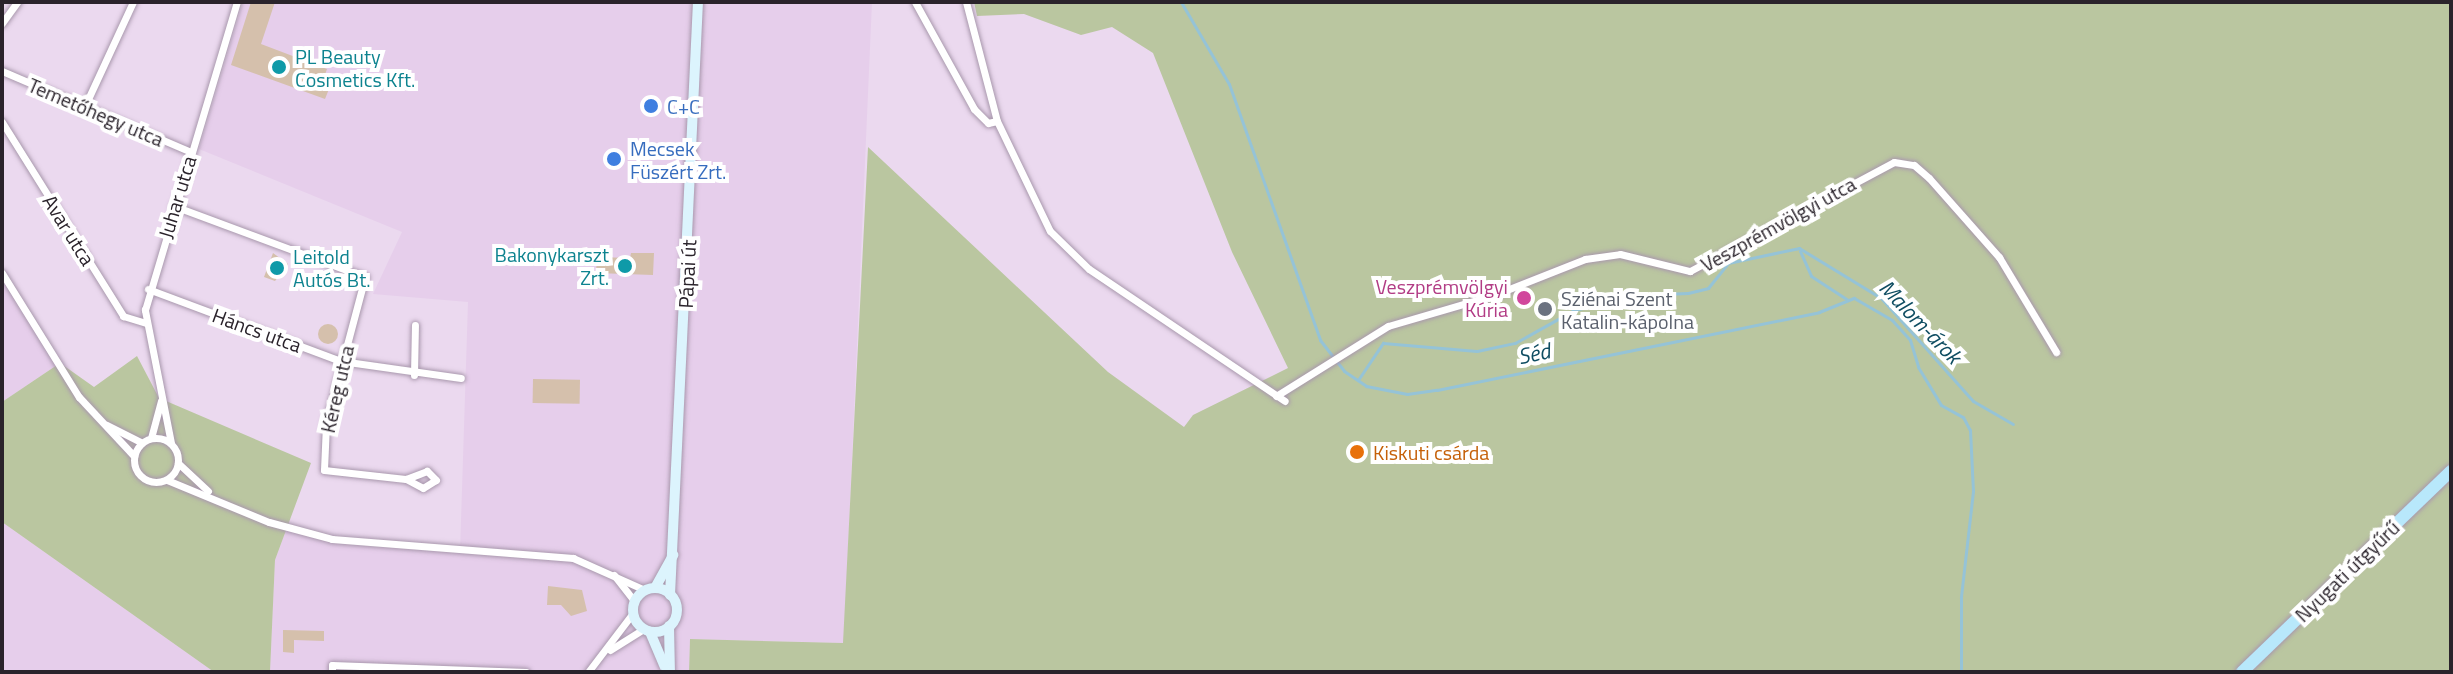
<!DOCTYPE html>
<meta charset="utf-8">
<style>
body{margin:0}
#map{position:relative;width:2453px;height:674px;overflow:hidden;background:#ebd9ef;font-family:"Titillium Web",sans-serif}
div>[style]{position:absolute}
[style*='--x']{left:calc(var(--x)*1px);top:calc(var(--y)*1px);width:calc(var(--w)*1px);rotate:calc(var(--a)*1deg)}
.built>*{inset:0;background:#e6ceeb}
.green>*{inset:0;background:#bac6a0}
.stream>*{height:3px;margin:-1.5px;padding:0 1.5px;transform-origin:1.5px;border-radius:1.5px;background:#95c3d7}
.building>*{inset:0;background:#d5c0ac;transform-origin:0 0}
.round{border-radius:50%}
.roads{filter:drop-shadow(0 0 2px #a998ad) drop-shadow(0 0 2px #a998ad)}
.minor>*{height:7px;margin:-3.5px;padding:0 3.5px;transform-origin:3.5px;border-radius:3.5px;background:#fff}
.minor>.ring{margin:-3.5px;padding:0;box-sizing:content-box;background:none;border:7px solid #fff;border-radius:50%}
.secondary>*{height:10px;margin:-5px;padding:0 5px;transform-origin:5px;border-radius:5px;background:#dcf4fd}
.secondary>.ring{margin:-5px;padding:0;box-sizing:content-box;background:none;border:10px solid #dcf4fd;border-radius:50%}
.primary>*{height:12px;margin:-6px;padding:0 6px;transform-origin:6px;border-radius:6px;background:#b8e8fb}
.dots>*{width:22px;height:22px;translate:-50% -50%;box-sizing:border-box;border:4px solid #fff;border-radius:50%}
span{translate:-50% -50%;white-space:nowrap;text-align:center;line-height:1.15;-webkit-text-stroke:8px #fff;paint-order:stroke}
.culture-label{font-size:20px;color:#0d838f}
.left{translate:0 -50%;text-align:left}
.right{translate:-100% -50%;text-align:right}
.shop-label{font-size:20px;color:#366cbe}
.street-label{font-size:20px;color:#2a232b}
.hotel-label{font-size:20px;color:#b23c85}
.worship-label{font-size:20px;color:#5b616d}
.food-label{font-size:20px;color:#c56008}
.water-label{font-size:22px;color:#0f4d62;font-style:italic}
.frame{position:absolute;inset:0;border:4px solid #2a232b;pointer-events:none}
</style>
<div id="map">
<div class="built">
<div style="clip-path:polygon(243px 2px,872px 2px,844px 643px,690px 639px,689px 672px,270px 672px,275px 560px,287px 528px,371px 547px,460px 552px,468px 302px,373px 294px,402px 232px,199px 149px)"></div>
<div style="clip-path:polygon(2px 267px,60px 363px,2px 402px)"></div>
<div style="clip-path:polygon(2px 522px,214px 672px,2px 672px)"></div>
</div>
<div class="green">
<div style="clip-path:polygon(974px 2px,2451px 2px,2451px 672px,689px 672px,690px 639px,843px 643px,868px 147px,1108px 372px,1184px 427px,1193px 415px,1288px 368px,1232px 252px,1153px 53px,1112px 27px,1081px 35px,1024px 14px,977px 16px)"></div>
<div style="clip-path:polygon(137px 356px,159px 398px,311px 463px,275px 560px,270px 672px,214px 672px,2px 522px,2px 402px,60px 363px,94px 387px)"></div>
</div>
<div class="stream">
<div style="--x:1181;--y:2;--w:95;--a:59.7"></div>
<div style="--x:1229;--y:84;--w:272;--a:70.4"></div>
<div style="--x:1320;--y:340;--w:39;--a:52"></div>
<div style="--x:1344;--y:371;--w:27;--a:34"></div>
<div style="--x:1366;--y:386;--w:42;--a:11"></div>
<div style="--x:1407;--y:394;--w:30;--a:-8"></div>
<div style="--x:1437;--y:390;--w:390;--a:-11.5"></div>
<div style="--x:1819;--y:312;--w:38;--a:-22"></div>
<div style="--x:1854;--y:298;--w:44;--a:30.1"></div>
<div style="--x:1892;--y:320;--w:27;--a:48"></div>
<div style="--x:1910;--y:340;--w:28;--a:73"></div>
<div style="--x:1918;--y:367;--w:44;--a:58.8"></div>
<div style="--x:1941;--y:405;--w:25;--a:29"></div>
<div style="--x:1963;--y:417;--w:15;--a:62"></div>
<div style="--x:1970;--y:430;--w:61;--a:87.2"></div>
<div style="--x:1973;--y:491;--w:107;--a:96.5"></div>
<div style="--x:1961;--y:597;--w:75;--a:90"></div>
<div style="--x:1800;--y:251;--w:27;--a:66"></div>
<div style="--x:1811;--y:276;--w:44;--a:33"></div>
<div style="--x:1358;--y:380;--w:45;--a:-56"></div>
<div style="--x:1383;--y:343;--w:94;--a:4.9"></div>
<div style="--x:1477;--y:351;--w:39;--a:-12"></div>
<div style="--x:1515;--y:343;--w:68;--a:-29.2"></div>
<div style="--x:1574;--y:310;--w:68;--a:-12.8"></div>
<div style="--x:1640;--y:295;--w:48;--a:-2.4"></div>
<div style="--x:1688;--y:293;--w:21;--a:-14"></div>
<div style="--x:1708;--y:288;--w:32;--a:-51"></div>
<div style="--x:1728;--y:263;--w:73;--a:-11.9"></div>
<div style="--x:1799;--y:248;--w:96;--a:31.4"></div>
<div style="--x:1881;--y:298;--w:138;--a:48.2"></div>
<div style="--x:1973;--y:401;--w:46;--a:29.9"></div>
</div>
<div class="building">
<div style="clip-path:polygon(251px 2px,275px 2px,261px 44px,327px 69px,321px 86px,329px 89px,325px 99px,231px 65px)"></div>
<div style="clip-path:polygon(273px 253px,288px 264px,275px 281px,264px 277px)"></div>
<div style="clip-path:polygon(631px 253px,654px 253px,653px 275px,596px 273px,597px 257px,630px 258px)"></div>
<div class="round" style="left:318px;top:324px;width:20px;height:20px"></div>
<div style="left:533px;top:379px;width:47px;height:24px;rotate:1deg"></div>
<div style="clip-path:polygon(548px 586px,582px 590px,587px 611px,571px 616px,561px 605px,547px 605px)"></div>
<div style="clip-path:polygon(283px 630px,324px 631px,324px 641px,294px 640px,294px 653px,283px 652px)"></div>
</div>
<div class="roads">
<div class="minor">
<div style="--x:915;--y:2;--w:122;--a:61.1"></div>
<div style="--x:974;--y:109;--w:20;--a:45"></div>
<div style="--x:988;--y:123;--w:9;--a:-13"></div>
<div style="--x:966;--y:2;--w:123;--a:75.4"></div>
<div style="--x:997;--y:121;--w:122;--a:64.3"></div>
<div style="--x:1050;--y:231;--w:54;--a:44.3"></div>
<div style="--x:1089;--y:269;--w:236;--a:34"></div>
<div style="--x:2;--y:23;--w:26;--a:-54"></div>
<div style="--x:2;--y:71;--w:206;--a:23.2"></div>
<div style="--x:83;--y:110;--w:119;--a:-65.2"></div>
<div style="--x:2;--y:122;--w:229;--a:58"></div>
<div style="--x:123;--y:316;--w:24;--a:17"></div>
<div style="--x:174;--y:206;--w:204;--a:20.4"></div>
<div style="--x:365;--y:277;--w:152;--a:104.9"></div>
<div style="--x:326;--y:424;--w:46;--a:92.5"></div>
<div style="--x:324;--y:470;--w:82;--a:6.3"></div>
<div style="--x:406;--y:479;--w:19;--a:28"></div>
<div style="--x:423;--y:488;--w:15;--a:-32"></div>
<div style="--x:436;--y:480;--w:13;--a:-135"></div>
<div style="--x:427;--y:471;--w:22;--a:159"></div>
<div style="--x:2;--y:273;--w:146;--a:58.2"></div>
<div style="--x:79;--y:397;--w:81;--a:47"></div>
<div style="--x:148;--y:289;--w:206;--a:20.5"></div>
<div style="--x:341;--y:361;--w:121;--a:8.1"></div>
<div style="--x:414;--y:375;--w:50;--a:-88.9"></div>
<div style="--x:1276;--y:396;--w:132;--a:-32"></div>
<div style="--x:1388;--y:326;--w:110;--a:-16.3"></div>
<div style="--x:1494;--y:295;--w:98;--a:-21.6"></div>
<div style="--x:1585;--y:259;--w:35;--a:-8"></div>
<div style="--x:1620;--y:254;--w:72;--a:13.7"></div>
<div style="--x:1690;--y:271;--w:231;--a:-28.1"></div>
<div style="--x:1894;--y:162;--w:20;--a:9"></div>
<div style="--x:1914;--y:165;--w:20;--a:41"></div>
<div style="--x:1929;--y:178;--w:106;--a:48.5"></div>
<div style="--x:1999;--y:257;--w:111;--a:59"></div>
<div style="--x:107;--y:425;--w:39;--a:27"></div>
<div class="ring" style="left:134px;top:438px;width:37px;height:37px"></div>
<div style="--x:151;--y:438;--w:39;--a:-75"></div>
<div style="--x:171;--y:443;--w:136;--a:-101.1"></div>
<div style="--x:145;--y:310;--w:321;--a:-73.4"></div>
<div style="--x:178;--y:463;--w:41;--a:43"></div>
<div style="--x:167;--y:480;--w:110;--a:22.4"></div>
<div style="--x:269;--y:522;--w:65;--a:15.1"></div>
<div style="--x:332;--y:539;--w:242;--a:4.5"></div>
<div style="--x:573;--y:558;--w:79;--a:24"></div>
<div style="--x:614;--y:575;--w:34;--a:52"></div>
<div style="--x:610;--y:650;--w:39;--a:-32"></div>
<div style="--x:332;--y:672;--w:7;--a:-90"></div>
<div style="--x:332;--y:665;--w:194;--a:2.1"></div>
<div style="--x:588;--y:672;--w:74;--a:-52.7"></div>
</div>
<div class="secondary">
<div style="--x:655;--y:588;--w:38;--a:-61"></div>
<div class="ring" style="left:633px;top:588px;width:34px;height:34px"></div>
<div style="--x:670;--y:595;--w:594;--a:-87.3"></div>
<div style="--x:669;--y:626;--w:46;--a:88.8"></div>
<div style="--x:650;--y:632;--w:38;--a:67"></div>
</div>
<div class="primary">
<div style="--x:2242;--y:672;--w:290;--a:-43.9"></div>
</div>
</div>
<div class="dots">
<div style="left:279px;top:67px;background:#0f9aa8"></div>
<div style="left:651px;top:106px;background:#3f7fe0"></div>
<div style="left:614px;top:159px;background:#3f7fe0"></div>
<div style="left:625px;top:266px;background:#0f9aa8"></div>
<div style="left:277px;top:268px;background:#0f9aa8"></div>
<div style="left:1524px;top:298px;background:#d1479c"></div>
<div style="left:1545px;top:309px;background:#6b7280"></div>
<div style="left:1357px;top:452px;background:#e8710a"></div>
</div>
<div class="culture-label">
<span class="left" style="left:295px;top:68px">PL Beauty<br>Cosmetics Kft.</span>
<span class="right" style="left:609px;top:266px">Bakonykarszt<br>Zrt.</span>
<span class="left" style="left:293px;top:268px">Leitold<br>Autós Bt.</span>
</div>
<div class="shop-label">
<span class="left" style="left:667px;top:106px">C+C</span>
<span class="left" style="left:630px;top:160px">Mecsek<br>Füszért Zrt.</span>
</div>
<div class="street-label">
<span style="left:96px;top:112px;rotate:23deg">Temetőhegy utca</span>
<span style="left:177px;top:197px;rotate:-73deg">Juhar utca</span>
<span style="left:1778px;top:224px;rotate:-29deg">Veszprémvölgyi utca</span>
<span style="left:69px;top:230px;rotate:58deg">Avar utca</span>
<span style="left:687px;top:274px;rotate:-87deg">Pápai út</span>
<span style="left:257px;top:330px;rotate:20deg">Háncs utca</span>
<span style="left:337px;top:389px;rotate:-77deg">Kéreg utca</span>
<span style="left:2347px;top:571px;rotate:-44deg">Nyugati útgyűrű</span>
</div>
<div class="hotel-label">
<span class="right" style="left:1508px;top:298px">Veszprémvölgyi<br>Kúria</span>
</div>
<div class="worship-label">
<span class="left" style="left:1561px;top:310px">Sziénai Szent<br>Katalin-kápolna</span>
</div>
<div class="food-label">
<span class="left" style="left:1373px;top:452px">Kiskuti csárda</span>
</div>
<div class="water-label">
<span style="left:1920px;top:322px;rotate:46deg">Malom-árok</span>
<span style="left:1534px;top:354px;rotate:-12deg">Séd</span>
</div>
<div class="frame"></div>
</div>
